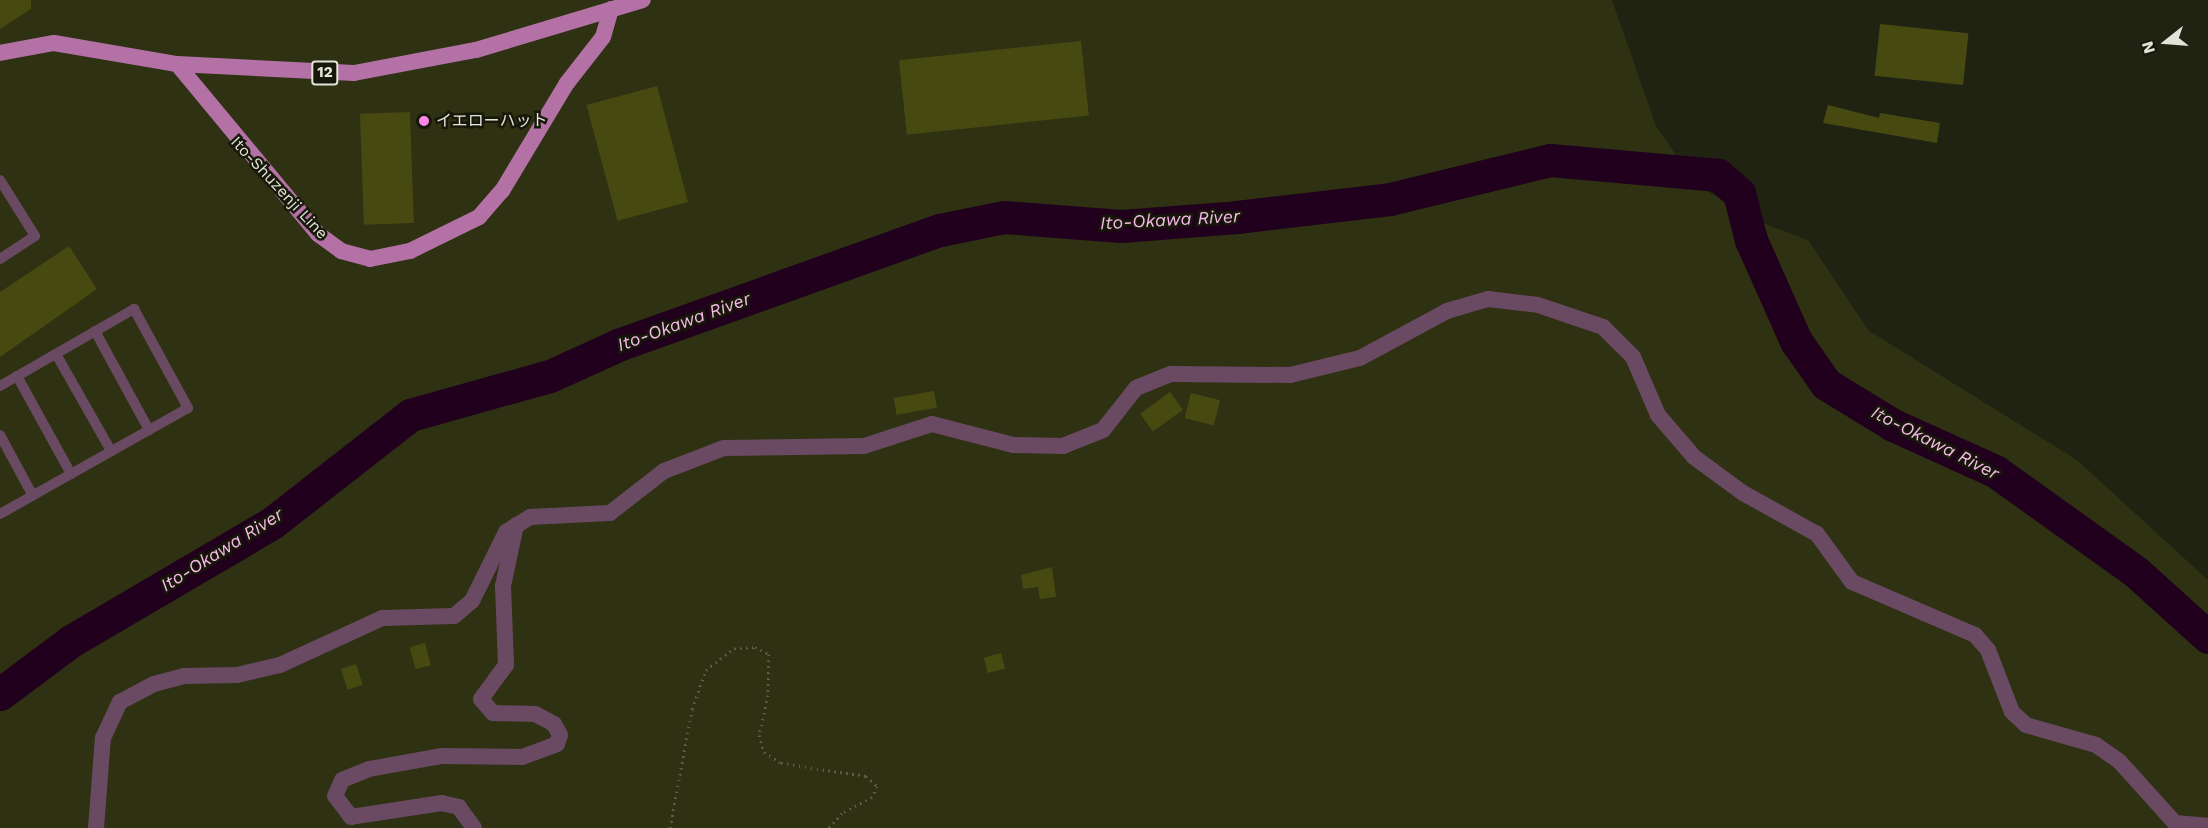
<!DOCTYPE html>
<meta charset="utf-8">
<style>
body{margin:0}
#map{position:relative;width:2208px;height:828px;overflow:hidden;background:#202212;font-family:"Work Sans","Noto Sans JP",sans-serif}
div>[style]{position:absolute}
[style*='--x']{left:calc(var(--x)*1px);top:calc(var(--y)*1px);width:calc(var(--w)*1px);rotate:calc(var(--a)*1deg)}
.green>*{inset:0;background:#2f3113}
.river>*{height:33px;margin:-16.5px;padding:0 16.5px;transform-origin:16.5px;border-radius:16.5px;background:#20001c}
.building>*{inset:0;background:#464a11;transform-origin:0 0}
.path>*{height:3px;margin-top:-1.5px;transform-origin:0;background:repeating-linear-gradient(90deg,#5b5d4f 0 1.5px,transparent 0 6px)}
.service>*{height:10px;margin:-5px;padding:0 5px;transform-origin:5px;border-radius:5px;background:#6a4a63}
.minor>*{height:16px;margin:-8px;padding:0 8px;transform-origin:8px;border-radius:8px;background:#6a4a63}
.primary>*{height:16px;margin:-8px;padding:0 8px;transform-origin:8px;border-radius:8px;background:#b371a6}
.dots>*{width:16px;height:16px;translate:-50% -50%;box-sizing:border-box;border:3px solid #171809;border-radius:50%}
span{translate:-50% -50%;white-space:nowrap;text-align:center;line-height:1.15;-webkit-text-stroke:5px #171809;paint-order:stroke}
.shield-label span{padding:2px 4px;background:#171809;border:2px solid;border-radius:4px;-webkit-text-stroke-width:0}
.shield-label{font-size:15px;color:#e2e3d9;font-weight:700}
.poi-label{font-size:16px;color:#e2e3d9}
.left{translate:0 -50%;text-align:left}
.street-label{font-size:16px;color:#e2e3d9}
.water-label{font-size:18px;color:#f8baeb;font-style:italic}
.north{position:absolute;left:2136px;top:12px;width:60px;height:60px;-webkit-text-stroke:4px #171809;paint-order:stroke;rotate:253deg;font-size:16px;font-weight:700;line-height:24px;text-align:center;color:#e2e3d9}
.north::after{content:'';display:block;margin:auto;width:21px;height:27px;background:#e2e3d9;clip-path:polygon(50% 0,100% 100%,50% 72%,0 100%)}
</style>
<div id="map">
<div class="green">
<div style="clip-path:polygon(0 0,1612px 0,1656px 126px,1696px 184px,1752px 219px,1808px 240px,1869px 331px,2077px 460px,2208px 580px,2208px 828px,0 828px)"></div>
</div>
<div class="river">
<div style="--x:0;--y:694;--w:89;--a:-36.7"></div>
<div style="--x:71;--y:641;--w:233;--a:-30.4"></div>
<div style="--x:272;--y:523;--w:175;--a:-38"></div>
<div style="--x:410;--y:415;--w:145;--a:-15.6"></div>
<div style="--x:550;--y:376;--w:75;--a:-24.5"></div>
<div style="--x:618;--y:345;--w:342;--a:-19.7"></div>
<div style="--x:940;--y:230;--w:65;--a:-11.5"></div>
<div style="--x:1004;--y:217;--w:117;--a:4.4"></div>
<div style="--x:1121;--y:226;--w:116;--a:-4.4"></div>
<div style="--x:1237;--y:217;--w:154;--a:-6.7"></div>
<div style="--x:1390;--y:199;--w:165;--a:-13.7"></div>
<div style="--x:1550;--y:160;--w:169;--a:5.1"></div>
<div style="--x:1718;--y:175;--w:28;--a:41"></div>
<div style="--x:1739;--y:193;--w:49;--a:75.7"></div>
<div style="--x:1751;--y:240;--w:111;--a:66"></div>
<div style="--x:1796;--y:341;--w:52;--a:55.1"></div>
<div style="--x:1826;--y:384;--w:79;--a:31.5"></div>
<div style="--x:1893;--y:425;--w:112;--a:24.3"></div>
<div style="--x:1995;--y:471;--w:173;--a:35.6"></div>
<div style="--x:2136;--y:572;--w:97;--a:42.1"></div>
</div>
<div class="building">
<div style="clip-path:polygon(0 0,31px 0,31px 9px,0 29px)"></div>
<div style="left:1880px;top:24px;width:89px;height:52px;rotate:6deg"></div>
<div style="left:1081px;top:41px;width:75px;height:183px;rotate:84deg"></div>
<div style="left:657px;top:86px;width:120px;height:73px;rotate:75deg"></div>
<div style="clip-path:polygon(1828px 105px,1879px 118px,1880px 113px,1940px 123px,1937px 143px,1823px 123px)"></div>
<div style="left:410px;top:112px;width:111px;height:50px;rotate:88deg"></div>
<div style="clip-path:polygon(69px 246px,97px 289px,0 357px,0 292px)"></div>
<div style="left:934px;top:391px;width:17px;height:41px;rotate:80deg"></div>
<div style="left:1170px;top:392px;width:22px;height:37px;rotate:54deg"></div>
<div style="left:1191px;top:393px;width:30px;height:26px;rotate:14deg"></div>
<div style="clip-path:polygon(1052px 567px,1056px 597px,1040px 599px,1038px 587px,1023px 589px,1021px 575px)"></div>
<div style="left:425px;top:643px;width:23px;height:16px;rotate:75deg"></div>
<div style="left:1001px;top:653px;width:16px;height:18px;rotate:75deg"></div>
<div style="left:356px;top:664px;width:22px;height:16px;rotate:72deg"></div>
</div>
<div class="path">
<div style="--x:670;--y:828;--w:121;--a:-79.5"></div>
<div style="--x:692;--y:709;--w:41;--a:-70.3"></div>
<div style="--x:706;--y:670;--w:36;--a:-38"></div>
<div style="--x:734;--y:648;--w:21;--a:-3"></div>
<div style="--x:755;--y:647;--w:16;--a:27"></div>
<div style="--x:769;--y:654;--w:41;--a:91.4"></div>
<div style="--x:768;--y:695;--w:41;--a:102.7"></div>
<div style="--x:759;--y:735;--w:18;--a:74"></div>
<div style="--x:764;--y:752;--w:20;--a:33"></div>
<div style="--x:781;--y:763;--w:86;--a:8.7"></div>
<div style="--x:866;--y:776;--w:15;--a:42"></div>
<div style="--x:877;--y:786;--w:12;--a:114"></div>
<div style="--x:872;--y:797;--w:34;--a:152"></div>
<div style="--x:842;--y:813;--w:20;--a:131"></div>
</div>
<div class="service">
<div style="--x:0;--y:180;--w:66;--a:58"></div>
<div style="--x:35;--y:236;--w:42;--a:146.7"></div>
<div style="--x:95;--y:331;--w:113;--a:61.4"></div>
<div style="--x:56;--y:354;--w:112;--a:60.4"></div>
<div style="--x:17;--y:376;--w:112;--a:61.1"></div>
<div style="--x:0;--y:386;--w:155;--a:-29.9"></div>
<div style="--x:134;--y:309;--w:113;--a:61.4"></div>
<div style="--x:188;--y:408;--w:216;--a:150.6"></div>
<div style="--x:0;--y:435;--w:69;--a:61.6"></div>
</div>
<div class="minor">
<div style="--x:96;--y:828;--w:90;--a:-85.6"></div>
<div style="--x:103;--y:738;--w:40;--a:-65"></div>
<div style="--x:120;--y:702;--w:38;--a:-28"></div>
<div style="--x:154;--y:684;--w:31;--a:-15"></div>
<div style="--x:184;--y:676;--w:53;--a:-1.1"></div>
<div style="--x:237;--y:675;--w:44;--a:-13.1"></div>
<div style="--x:280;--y:665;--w:112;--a:-24.7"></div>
<div style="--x:382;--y:618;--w:72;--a:-1.6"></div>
<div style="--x:454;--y:616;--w:23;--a:-40"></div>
<div style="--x:472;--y:601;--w:77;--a:-63.8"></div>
<div style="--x:506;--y:532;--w:28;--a:-32"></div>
<div style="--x:530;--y:517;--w:80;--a:-2.9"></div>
<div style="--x:610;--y:513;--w:68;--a:-37.9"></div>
<div style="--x:664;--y:471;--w:64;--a:-21"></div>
<div style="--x:724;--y:448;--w:140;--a:-0.8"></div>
<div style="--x:864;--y:446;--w:71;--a:-17.9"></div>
<div style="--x:932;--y:424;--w:84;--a:14.5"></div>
<div style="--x:1013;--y:445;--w:50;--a:1.1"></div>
<div style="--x:1063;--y:446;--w:43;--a:-21.8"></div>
<div style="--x:1103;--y:430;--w:53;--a:-51.8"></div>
<div style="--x:1136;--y:388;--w:38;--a:-22"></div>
<div style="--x:1171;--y:374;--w:119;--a:0.5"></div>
<div style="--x:1290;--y:375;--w:72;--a:-13.7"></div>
<div style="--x:1360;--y:358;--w:99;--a:-28.4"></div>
<div style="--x:1447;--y:311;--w:43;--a:-16.3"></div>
<div style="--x:1488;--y:299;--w:50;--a:6.8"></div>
<div style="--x:1538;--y:305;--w:69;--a:18.7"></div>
<div style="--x:1603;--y:327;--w:42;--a:45"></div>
<div style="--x:1633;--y:357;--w:63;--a:66.7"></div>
<div style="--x:1658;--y:415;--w:55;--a:49.4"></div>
<div style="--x:1694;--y:457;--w:61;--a:36.3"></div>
<div style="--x:1743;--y:493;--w:85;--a:29"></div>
<div style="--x:1817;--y:534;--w:59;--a:53.9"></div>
<div style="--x:1852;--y:582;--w:134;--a:23.3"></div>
<div style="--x:1975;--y:635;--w:20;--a:49"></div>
<div style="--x:1988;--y:650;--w:66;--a:68.8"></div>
<div style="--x:2012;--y:712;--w:19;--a:43"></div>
<div style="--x:2026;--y:725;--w:73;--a:15.9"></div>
<div style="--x:2096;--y:745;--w:28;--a:35"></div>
<div style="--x:2119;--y:761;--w:84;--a:47.9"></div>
<div style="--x:2175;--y:823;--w:33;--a:5"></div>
<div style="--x:474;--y:828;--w:26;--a:-126"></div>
<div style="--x:459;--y:807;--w:17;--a:-167"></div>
<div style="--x:442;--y:803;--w:92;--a:171.3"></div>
<div style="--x:351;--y:817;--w:26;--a:-127"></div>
<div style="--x:335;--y:796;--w:17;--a:-66"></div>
<div style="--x:342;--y:780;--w:29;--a:-22"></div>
<div style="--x:369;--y:769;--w:73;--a:-10.2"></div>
<div style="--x:441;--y:756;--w:81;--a:0.7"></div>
<div style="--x:522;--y:757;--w:37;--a:-20"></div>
<div style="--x:557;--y:744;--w:9;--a:-72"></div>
<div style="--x:560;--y:735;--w:13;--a:-119"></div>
<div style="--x:554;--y:724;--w:21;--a:-152"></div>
<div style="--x:535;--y:714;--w:42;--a:-178.6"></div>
<div style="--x:493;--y:713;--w:18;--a:-131"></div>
<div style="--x:481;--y:699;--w:42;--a:-53.7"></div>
<div style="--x:506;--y:665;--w:79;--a:-92.2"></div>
<div style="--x:503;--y:586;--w:62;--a:-78"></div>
</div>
<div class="primary">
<div style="--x:0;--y:53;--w:55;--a:-10.5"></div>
<div style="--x:54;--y:43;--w:125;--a:9.7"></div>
<div style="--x:177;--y:64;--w:177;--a:2.9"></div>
<div style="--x:354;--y:73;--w:124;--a:-10.7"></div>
<div style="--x:476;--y:50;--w:174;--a:-16.7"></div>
<div style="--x:177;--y:64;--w:221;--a:50.3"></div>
<div style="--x:318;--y:234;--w:29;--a:36"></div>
<div style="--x:341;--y:251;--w:30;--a:15"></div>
<div style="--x:370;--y:259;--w:41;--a:-11.3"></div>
<div style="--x:410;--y:251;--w:77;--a:-26.2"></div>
<div style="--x:479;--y:217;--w:35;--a:-49"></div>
<div style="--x:502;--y:191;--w:126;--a:-59"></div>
<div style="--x:567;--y:83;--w:58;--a:-52"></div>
<div style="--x:603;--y:37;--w:29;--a:-74"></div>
</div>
<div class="dots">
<div style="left:424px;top:121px;background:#fb87e6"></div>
</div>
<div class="shield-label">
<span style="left:325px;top:73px">12</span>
</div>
<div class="poi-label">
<span class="left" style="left:436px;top:121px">イエローハット</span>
</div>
<div class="street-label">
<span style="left:279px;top:188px;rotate:47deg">Ito-Shuzenji Line</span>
</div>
<div class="water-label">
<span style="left:1170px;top:220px;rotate:-3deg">Ito-Okawa River</span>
<span style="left:684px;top:322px;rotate:-20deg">Ito-Okawa River</span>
<span style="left:1935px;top:443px;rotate:27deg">Ito-Okawa River</span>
<span style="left:222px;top:550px;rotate:-32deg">Ito-Okawa River</span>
</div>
<div class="north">N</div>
</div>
